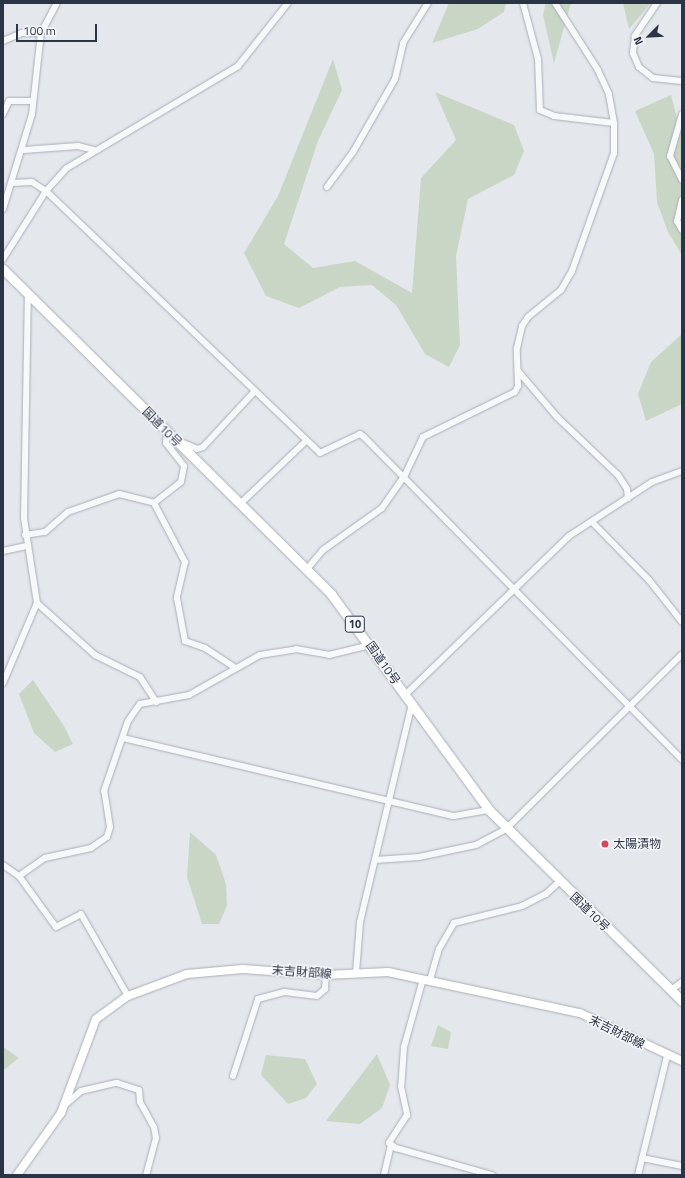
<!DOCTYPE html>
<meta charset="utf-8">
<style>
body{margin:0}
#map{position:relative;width:685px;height:1178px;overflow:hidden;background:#e4e7ec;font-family:"Titillium Web","Noto Sans JP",sans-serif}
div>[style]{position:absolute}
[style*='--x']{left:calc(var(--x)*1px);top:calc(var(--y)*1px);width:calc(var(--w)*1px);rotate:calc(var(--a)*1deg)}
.green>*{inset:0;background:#c9d6c5}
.roads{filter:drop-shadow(0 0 1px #a9aeb7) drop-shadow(0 0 1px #a9aeb7)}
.minor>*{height:6px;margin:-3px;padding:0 3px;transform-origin:3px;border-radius:3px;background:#f7f8fa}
.major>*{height:8px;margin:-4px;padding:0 4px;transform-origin:4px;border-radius:4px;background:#fff}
.highway>*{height:9px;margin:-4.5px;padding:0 4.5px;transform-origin:4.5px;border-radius:4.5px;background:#fff}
.dots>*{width:11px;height:11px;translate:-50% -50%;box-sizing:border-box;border:2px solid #f4f6f9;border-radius:50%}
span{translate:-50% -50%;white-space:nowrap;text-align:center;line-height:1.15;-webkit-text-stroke:3px #f4f6f9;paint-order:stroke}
.shield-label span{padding:1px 3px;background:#f4f6f9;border:1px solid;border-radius:3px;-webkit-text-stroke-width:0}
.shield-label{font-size:11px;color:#2b3445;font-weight:700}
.street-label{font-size:12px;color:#2b3445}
.poi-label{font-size:12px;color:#2b3445}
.left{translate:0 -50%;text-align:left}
.frame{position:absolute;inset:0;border:4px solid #2b3445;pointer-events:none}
.north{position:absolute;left:629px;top:16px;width:40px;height:40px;-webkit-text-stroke:3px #f4f6f9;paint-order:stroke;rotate:246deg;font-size:11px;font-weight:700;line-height:16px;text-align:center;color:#2b3445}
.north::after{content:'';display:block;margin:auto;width:14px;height:18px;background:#2b3445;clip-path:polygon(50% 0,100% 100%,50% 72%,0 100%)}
.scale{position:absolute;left:16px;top:24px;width:81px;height:18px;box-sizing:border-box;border:2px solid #2b3445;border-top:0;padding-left:5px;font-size:12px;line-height:14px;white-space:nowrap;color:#2b3445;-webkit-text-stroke:3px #f4f6f9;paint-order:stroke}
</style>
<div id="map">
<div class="green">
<div style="clip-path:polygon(449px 3px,506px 3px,504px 12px,478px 29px,432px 43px)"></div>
<div style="clip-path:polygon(546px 3px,571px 3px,554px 63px,543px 15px)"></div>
<div style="clip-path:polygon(623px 3px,651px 3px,629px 29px)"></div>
<div style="clip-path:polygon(333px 59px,342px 90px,318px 141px,284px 244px,313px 268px,355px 261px,412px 293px,421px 178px,456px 140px,435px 92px,514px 125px,524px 151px,514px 175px,468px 199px,456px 256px,460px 345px,449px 367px,425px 354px,396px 305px,372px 285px,340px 287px,299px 308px,266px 296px,244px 253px,278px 196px)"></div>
<div style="clip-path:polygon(671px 95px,682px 137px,682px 255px,668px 232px,657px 202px,654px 154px,635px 111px)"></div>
<div style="clip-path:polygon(682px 334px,682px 404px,646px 421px,638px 394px,651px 362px)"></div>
<div style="clip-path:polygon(33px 680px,64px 726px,73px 744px,55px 752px,34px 733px,19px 694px)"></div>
<div style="clip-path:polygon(190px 832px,216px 855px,226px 884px,227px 906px,219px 924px,202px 924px,187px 877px)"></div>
<div style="clip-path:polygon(438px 1025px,451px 1032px,448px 1049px,431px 1046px)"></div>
<div style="clip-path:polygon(3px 1047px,19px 1058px,5px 1069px,3px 1069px)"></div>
<div style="clip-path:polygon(377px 1054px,390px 1085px,382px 1108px,360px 1124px,326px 1121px)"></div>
<div style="clip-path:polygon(266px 1055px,305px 1059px,317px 1084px,306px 1098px,288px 1104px,261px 1075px)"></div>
</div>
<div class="roads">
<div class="minor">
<div style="--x:523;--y:3;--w:58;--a:75"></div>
<div style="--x:538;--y:59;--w:51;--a:87.8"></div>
<div style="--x:540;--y:110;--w:15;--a:23"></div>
<div style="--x:554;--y:116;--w:60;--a:6.7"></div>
<div style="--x:657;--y:3;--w:40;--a:124"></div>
<div style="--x:635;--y:36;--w:17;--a:97"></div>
<div style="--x:633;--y:53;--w:15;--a:67"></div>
<div style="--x:639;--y:67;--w:18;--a:38"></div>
<div style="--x:653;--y:78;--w:29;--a:6"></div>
<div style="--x:3;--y:41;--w:21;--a:-23"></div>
<div style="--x:22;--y:33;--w:19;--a:0"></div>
<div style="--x:3;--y:114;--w:14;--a:-65"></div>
<div style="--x:9;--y:101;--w:23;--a:0"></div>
<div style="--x:682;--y:114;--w:44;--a:105.9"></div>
<div style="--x:670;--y:156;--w:27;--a:63"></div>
<div style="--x:24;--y:150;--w:54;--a:-4.2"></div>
<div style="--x:78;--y:146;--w:16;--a:14"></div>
<div style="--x:12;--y:183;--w:20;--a:-3"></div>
<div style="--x:32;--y:182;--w:17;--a:33"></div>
<div style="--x:46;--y:191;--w:379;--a:43.7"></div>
<div style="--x:320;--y:453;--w:44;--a:-25.4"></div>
<div style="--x:360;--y:434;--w:5;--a:37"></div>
<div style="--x:364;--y:437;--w:453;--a:45.4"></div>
<div style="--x:327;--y:187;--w:44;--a:-53.4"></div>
<div style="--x:353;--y:152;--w:84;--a:-60.1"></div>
<div style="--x:395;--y:79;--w:37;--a:-77"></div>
<div style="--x:403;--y:43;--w:47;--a:-58"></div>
<div style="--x:682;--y:200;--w:22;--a:103"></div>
<div style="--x:677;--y:221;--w:10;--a:61"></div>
<div style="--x:3;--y:209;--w:99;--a:-73"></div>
<div style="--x:32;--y:114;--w:81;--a:-83.7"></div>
<div style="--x:41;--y:33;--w:34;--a:-62"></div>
<div style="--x:3;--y:259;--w:80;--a:-57.7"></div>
<div style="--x:46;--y:191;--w:31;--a:-48"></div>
<div style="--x:67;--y:168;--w:199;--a:-30.8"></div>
<div style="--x:238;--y:66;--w:80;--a:-51.6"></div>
<div style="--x:518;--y:371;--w:60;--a:49.7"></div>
<div style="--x:557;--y:417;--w:84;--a:43.6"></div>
<div style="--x:618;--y:475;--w:17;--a:57"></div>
<div style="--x:627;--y:489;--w:9;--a:84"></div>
<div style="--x:174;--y:439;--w:25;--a:23"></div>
<div style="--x:197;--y:449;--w:6;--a:-18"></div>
<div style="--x:203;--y:447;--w:76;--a:-47.1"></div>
<div style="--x:154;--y:503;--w:34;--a:-38"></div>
<div style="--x:181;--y:482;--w:16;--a:-79"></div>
<div style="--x:184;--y:466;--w:29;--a:-128"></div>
<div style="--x:166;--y:443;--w:11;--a:-85"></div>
<div style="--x:240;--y:504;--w:91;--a:-43.7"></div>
<div style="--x:593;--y:523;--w:80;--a:45.5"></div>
<div style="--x:649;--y:580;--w:53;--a:51.8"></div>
<div style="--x:25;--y:535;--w:20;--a:-9"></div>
<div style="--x:45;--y:532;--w:30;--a:-41"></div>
<div style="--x:68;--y:512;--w:54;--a:-19.4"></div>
<div style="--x:119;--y:494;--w:36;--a:14"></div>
<div style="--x:154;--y:503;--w:67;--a:62.3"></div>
<div style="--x:185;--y:562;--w:37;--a:103"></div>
<div style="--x:177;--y:598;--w:44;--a:79.5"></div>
<div style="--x:185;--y:641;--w:21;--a:19"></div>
<div style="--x:205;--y:648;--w:37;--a:33"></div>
<div style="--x:3;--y:551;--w:25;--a:-12"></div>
<div style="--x:307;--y:569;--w:25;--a:-50"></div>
<div style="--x:323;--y:550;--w:72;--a:-35.4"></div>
<div style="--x:382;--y:508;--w:40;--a:-55.1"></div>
<div style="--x:405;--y:475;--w:42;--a:-64.7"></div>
<div style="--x:423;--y:437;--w:102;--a:-26.1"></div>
<div style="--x:515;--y:392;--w:7;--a:-63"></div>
<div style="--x:518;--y:386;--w:38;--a:-92"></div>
<div style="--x:517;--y:348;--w:23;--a:-77"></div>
<div style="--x:522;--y:326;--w:11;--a:-56"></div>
<div style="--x:528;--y:317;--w:43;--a:-39.3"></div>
<div style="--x:561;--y:290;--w:22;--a:-60"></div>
<div style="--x:572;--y:271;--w:125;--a:-70.4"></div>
<div style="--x:614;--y:153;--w:30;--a:-90"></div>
<div style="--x:614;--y:123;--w:29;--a:-100"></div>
<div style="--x:609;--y:94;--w:26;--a:-115"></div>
<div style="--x:598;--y:70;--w:80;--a:-122.7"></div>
<div style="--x:37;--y:603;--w:78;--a:41.9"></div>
<div style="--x:95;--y:655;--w:50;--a:26.1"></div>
<div style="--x:140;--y:677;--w:30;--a:57"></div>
<div style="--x:3;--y:683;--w:87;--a:-67"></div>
<div style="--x:37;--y:603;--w:86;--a:-98.7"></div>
<div style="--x:24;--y:518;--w:223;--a:-89"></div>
<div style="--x:405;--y:695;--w:228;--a:-44.1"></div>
<div style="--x:569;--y:536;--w:99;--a:-33"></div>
<div style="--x:652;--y:482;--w:32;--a:-20"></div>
<div style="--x:123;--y:738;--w:340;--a:13.3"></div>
<div style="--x:454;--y:816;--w:36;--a:-10"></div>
<div style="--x:375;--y:860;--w:44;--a:-3.9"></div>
<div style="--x:419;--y:857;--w:58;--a:-11.9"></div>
<div style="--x:476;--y:845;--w:34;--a:-28"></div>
<div style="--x:506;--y:829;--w:248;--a:-44.8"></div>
<div style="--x:3;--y:865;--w:19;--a:35"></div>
<div style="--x:19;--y:876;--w:63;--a:54"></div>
<div style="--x:56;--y:927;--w:28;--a:-27"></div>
<div style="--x:81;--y:914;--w:95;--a:60.2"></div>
<div style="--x:19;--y:876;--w:32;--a:-35"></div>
<div style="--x:45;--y:858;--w:47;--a:-12.3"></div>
<div style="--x:91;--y:848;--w:19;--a:-35"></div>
<div style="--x:107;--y:837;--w:10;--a:-73"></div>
<div style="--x:110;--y:827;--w:36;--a:-99"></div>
<div style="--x:104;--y:791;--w:74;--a:-71.1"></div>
<div style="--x:128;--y:721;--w:21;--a:-55"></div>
<div style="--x:140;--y:704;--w:50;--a:-10.4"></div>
<div style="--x:189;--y:695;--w:81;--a:-29.4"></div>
<div style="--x:260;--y:655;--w:36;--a:-9"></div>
<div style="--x:296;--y:649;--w:34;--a:10"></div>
<div style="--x:329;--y:655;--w:42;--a:-13.7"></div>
<div style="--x:356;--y:973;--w:51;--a:-85.5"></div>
<div style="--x:360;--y:922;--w:224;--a:-76.6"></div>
<div style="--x:423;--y:979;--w:71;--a:105.6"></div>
<div style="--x:404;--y:1047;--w:39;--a:94"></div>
<div style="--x:401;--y:1086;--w:30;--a:78"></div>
<div style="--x:407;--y:1115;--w:33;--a:123"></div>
<div style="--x:389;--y:1143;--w:9;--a:36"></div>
<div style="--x:396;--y:1148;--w:100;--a:15.7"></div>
<div style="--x:430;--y:980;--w:32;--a:-74"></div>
<div style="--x:439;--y:949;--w:30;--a:-60"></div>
<div style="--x:454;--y:923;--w:70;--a:-14"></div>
<div style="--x:522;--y:906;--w:27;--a:-27"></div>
<div style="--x:546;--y:894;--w:18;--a:-43"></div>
<div style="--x:671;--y:990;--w:14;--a:-36"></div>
<div style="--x:233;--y:1076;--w:81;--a:-72"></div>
<div style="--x:258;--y:999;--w:28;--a:-15"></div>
<div style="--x:285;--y:992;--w:32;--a:7"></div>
<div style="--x:317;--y:996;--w:11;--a:-41"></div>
<div style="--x:325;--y:989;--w:14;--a:-86"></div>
<div style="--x:66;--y:1104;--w:20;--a:-41"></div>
<div style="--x:81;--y:1091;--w:37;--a:-13"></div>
<div style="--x:117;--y:1083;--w:23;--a:18"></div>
<div style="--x:139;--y:1090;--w:12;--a:85"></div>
<div style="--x:140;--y:1102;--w:29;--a:61"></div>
<div style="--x:154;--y:1127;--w:11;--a:80"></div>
<div style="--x:156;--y:1138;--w:38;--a:105"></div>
<div style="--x:642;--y:1158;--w:41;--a:11.3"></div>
<div style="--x:384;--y:1175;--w:31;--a:-77"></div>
<div style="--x:638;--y:1175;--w:122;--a:-76.3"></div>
</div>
<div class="major">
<div style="--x:17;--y:1175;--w:76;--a:-54.6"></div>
<div style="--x:61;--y:1113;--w:100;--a:-69.6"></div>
<div style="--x:96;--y:1019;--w:39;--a:-36"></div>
<div style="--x:128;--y:996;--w:63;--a:-20.4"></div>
<div style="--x:187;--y:974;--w:56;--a:-5.1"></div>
<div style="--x:243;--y:969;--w:83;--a:4.1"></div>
<div style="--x:326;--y:975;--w:62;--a:-2.8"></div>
<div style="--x:388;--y:972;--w:196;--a:12.1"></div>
<div style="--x:580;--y:1013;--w:113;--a:25.2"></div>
</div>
<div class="highway">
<div style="--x:3;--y:269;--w:462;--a:44.7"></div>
<div style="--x:331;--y:594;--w:268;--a:53.8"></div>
<div style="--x:489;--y:810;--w:272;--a:44.7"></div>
</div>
</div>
<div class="dots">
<div style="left:605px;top:844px;background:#d1495b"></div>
</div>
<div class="shield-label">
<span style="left:355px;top:624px">10</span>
</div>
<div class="street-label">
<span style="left:162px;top:427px;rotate:45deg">国道10号</span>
<span style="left:383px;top:663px;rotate:55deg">国道10号</span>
<span style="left:590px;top:912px;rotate:44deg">国道10号</span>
<span style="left:302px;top:972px;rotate:4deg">末吉財部線</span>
<span style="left:617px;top:1032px;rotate:26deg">末吉財部線</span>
</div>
<div class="poi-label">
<span class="left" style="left:613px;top:844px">太陽漬物</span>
</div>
<div class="frame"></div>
<div class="north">N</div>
<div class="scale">100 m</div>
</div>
